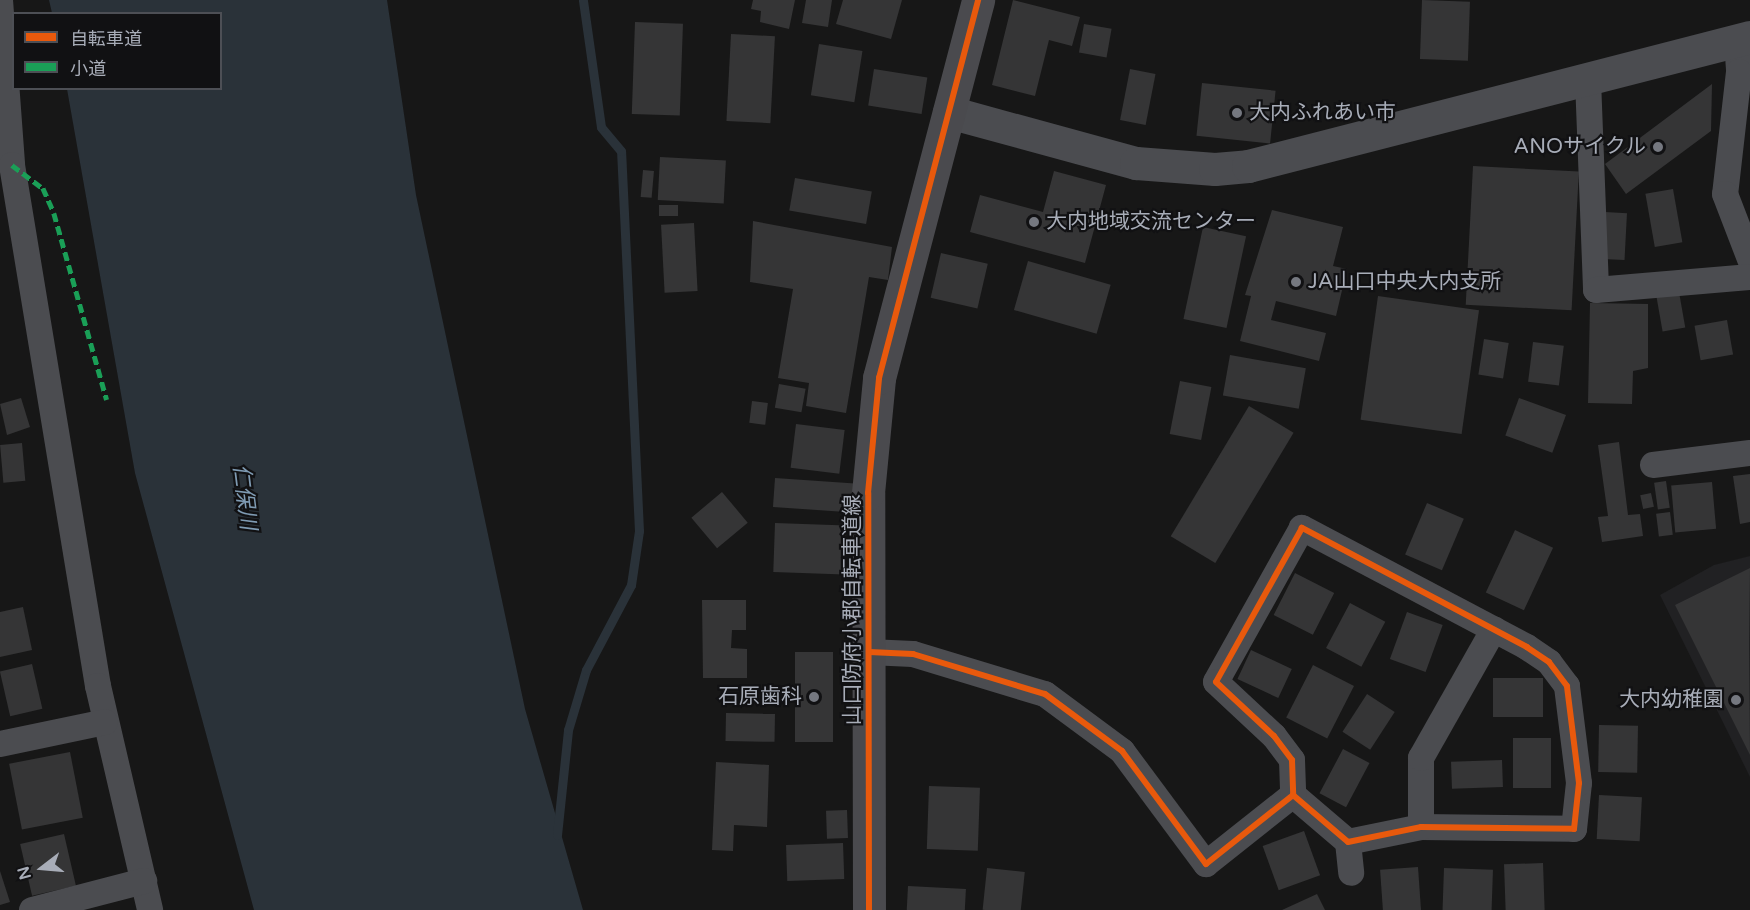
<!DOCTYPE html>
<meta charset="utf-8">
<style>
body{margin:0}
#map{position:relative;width:1750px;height:910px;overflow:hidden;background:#171717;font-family:"Varela Round","Noto Sans JP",sans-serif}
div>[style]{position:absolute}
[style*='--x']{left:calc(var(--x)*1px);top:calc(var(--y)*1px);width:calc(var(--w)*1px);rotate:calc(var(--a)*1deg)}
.built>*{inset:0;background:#212123}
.water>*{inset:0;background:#2a3239}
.stream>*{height:9px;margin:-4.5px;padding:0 4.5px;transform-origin:4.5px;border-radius:4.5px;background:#2a3239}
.building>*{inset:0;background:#353536;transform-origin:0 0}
.minor>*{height:26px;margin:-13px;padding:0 13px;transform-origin:13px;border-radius:13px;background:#4b4c50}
.tertiary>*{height:33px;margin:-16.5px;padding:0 16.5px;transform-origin:16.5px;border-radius:16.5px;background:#4b4c50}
.secondary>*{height:33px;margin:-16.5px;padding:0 16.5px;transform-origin:16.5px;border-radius:16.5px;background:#4a4a4e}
.quiet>*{height:4.5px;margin-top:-2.25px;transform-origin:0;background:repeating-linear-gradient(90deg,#1a9f57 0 9px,transparent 0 13.5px)}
.cycleway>*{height:6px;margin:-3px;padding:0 3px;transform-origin:3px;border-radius:3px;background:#e8590c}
.dots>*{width:16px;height:16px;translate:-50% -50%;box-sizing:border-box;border:3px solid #111113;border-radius:50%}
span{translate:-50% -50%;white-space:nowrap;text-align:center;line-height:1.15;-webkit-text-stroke:4.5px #111113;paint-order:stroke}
.poi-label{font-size:21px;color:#a8adb8}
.left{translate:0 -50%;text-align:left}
.right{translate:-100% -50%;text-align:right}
.street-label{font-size:21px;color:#a8adb8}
.water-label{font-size:22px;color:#7f9bb3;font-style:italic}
.legend{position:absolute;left:12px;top:12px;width:210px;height:78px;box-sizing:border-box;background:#111113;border:2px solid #4d4f55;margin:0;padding:8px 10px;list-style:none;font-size:18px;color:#a8adb8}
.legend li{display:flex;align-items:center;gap:12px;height:30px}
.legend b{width:30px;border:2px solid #4d4f55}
.north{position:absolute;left:12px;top:838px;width:60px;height:60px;-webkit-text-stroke:4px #111113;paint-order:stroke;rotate:254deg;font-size:16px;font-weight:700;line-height:24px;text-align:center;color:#a8adb8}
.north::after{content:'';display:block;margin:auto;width:21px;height:27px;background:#a8adb8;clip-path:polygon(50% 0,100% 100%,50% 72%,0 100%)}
</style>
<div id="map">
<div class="built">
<div style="clip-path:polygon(1750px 556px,1750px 777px,1660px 595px,1714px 565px)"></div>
</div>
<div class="water">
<div style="clip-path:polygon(49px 0,387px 0,416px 195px,525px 709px,583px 910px,254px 910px,135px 473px,67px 89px,220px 88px,220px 14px,52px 13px)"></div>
</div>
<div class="stream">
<div style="--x:557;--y:835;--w:106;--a:-84"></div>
<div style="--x:568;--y:730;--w:63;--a:-73.3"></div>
<div style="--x:586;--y:670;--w:96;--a:-62.1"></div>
<div style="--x:631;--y:585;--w:55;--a:-81.6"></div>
<div style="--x:639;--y:531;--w:380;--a:-92.7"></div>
<div style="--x:621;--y:151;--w:31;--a:-130"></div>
<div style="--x:601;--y:127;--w:128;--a:-98.1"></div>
</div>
<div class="building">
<div style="clip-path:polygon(753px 0,795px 0,789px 29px,760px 22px,761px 11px,751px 9px)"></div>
<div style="clip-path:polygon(806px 0,832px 0,828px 27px,802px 23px)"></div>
<div style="clip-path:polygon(843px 0,902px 0,891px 39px,836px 24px)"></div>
<div style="clip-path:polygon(1013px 0,1080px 17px,1072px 46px,1049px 40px,1035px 96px,992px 85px)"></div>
<div style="left:1422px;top:0;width:48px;height:59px;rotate:2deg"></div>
<div style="left:635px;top:22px;width:48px;height:92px;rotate:2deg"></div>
<div style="left:1084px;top:24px;width:28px;height:29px;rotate:10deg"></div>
<div style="left:731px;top:34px;width:44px;height:87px;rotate:3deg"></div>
<div style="left:819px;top:44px;width:44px;height:52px;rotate:9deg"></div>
<div style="left:874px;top:69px;width:54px;height:37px;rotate:9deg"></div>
<div style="left:1130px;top:69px;width:26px;height:52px;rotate:11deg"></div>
<div style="left:1202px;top:83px;width:74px;height:53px;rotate:6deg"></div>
<div style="clip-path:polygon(1712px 84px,1711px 131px,1626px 194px,1605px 164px)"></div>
<div style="left:660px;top:157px;width:66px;height:43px;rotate:3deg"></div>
<div style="left:1473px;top:166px;width:106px;height:139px;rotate:3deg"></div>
<div style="left:643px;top:170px;width:11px;height:27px;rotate:5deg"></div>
<div style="clip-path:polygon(1054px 171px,1106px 185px,1085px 263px,970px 232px,980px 195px,1043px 212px)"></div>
<div style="left:795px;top:178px;width:78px;height:33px;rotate:10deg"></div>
<div style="left:1673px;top:189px;width:54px;height:28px;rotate:80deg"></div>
<div style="left:659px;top:205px;width:19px;height:11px"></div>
<div style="clip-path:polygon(1272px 210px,1343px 227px,1333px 266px,1347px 269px,1336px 316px,1276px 301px,1271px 320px,1326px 333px,1319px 361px,1240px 341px,1251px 296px,1245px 295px)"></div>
<div style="left:1605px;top:212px;width:22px;height:47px;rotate:3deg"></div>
<div style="clip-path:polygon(753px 221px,892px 247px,888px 280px,869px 277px,846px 413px,806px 406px,809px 383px,778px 378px,793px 289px,750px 282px)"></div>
<div style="left:694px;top:223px;width:68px;height:33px;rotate:87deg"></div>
<div style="left:1203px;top:227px;width:44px;height:94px;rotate:12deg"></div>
<div style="left:941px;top:253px;width:48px;height:46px;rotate:13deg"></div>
<div style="left:1028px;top:261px;width:86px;height:51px;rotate:16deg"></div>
<div style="left:1679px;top:292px;width:36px;height:23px;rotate:80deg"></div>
<div style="left:1378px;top:296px;width:102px;height:125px;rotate:8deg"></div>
<div style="clip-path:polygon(1590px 303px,1648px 304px,1648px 368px,1633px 371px,1632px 404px,1588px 403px)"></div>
<div style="left:1727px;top:320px;width:35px;height:33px;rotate:80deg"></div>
<div style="left:1484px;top:339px;width:25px;height:36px;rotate:9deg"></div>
<div style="left:1533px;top:342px;width:31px;height:40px;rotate:7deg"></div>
<div style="left:1230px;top:355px;width:77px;height:41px;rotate:10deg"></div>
<div style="left:1180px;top:381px;width:32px;height:54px;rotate:11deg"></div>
<div style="left:779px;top:384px;width:27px;height:24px;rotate:10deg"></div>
<div style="clip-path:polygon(21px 398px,30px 427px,7px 435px,0 404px)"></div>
<div style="left:1519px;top:398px;width:50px;height:40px;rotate:20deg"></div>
<div style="left:752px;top:401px;width:16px;height:22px;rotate:7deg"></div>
<div style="left:1249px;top:406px;width:52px;height:152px;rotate:31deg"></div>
<div style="left:796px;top:424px;width:49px;height:44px;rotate:7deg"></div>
<div style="clip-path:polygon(1619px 442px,1628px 515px,1640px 514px,1643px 536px,1602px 542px,1598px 517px,1608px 516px,1598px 445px)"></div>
<div style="left:22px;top:443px;width:38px;height:22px;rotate:85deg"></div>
<div style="clip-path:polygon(1750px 474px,1750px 522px,1740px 524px,1733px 476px)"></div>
<div style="left:775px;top:478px;width:80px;height:29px;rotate:4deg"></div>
<div style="left:1666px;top:481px;width:27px;height:12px;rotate:82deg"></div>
<div style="left:1712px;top:482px;width:47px;height:41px;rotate:85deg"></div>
<div style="left:722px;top:492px;width:40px;height:40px;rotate:50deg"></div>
<div style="left:1651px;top:493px;width:14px;height:11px;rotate:78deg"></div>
<div style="left:1427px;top:503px;width:40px;height:56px;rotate:23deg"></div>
<div style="left:1670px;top:512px;width:23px;height:14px;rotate:83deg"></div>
<div style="left:775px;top:523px;width:71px;height:49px;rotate:2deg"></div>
<div style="left:1515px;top:530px;width:42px;height:69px;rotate:25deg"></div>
<div style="clip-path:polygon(1750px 568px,1749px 643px,1750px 755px,1675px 605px)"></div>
<div style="left:1295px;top:573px;width:44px;height:47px;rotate:27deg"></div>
<div style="clip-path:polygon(702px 600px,746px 600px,746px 630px,732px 630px,731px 648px,747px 649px,747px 678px,703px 678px)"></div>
<div style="left:1350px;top:603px;width:40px;height:51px;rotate:28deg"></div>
<div style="clip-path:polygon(23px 607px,32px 650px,0 657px,0 612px)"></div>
<div style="left:1407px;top:612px;width:38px;height:50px;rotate:20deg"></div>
<div style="left:1251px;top:650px;width:45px;height:32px;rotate:25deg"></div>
<div style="left:795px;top:652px;width:38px;height:90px"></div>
<div style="left:32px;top:664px;width:46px;height:33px;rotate:77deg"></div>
<div style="left:1313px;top:665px;width:46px;height:59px;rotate:27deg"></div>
<div style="left:1493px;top:678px;width:50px;height:39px"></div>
<div style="left:1367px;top:694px;width:33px;height:45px;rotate:33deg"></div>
<div style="left:726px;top:713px;width:49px;height:28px;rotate:1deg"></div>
<div style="left:1599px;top:725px;width:39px;height:47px;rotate:1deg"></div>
<div style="left:1513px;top:738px;width:38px;height:50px"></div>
<div style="left:1343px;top:749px;width:30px;height:50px;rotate:28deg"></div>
<div style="left:70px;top:752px;width:67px;height:62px;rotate:79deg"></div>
<div style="left:1502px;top:760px;width:27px;height:51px;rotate:88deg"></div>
<div style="clip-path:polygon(716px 762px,769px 765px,767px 827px,734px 825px,733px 851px,712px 850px)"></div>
<div style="left:929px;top:786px;width:51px;height:63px;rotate:2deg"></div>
<div style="left:1599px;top:795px;width:43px;height:44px;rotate:3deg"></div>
<div style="left:847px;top:810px;width:28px;height:21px;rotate:88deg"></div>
<div style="left:1304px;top:831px;width:47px;height:44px;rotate:70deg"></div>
<div style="left:64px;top:834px;width:53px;height:45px;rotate:77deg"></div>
<div style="left:843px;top:843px;width:36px;height:57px;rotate:88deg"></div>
<div style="left:1543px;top:863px;width:47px;height:39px;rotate:88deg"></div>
<div style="left:1418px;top:867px;width:43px;height:38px;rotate:86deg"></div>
<div style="left:987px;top:868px;width:38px;height:42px;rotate:6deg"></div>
<div style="left:1444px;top:868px;width:49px;height:42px;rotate:2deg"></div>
<div style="clip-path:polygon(0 871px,10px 902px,0 905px)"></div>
<div style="left:908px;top:886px;width:58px;height:24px;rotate:3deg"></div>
<div style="clip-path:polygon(1317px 894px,1325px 910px,1282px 910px)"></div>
</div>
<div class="minor">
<div style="--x:0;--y:0;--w:165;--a:85.8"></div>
<div style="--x:12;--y:165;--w:528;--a:80.63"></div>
<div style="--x:98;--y:686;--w:230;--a:76.9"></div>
<div style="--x:1737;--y:41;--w:31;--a:86"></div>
<div style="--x:1739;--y:72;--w:123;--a:96.5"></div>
<div style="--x:1725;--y:194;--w:70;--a:69"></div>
<div style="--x:1588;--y:80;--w:210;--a:87.8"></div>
<div style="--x:1596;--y:290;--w:155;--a:-4.8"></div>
<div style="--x:1653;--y:465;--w:98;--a:-7.1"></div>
<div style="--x:869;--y:652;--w:44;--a:2.6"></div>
<div style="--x:913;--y:654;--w:138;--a:16.9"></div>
<div style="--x:1045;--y:694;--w:96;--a:36.5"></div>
<div style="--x:1122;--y:751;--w:141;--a:53.4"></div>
<div style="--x:1206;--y:864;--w:111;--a:-38.4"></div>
<div style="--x:1293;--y:795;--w:72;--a:40.5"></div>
<div style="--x:1348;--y:842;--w:75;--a:-11.6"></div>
<div style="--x:1421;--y:827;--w:153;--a:0.7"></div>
<div style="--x:1574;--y:829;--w:46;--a:-83.8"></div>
<div style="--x:1579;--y:783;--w:98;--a:-97.1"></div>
<div style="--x:1567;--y:686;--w:30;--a:-127"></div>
<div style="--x:1549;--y:662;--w:27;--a:-146"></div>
<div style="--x:1527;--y:647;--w:255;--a:-152.1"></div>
<div style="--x:1302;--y:528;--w:176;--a:119.2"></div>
<div style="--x:1216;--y:682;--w:79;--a:43"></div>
<div style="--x:1274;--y:736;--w:30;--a:53"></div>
<div style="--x:1292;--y:760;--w:35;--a:88"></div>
<div style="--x:0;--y:744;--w:107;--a:-11.8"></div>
<div style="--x:1421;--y:827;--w:69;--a:-90"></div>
<div style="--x:1421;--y:758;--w:148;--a:-60.5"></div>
<div style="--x:1348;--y:842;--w:31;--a:84"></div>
<div style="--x:32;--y:910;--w:116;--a:-14.5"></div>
</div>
<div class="tertiary">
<div style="--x:949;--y:112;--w:194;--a:15.3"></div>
<div style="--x:1136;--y:163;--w:79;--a:4.3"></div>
<div style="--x:1215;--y:169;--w:33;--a:-5"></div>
<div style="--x:1248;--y:166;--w:518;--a:-14.41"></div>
</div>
<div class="secondary">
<div style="--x:869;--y:910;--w:417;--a:-90.1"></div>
<div style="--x:868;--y:493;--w:116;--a:-84.5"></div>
<div style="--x:879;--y:378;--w:391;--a:-75.3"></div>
</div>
<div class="quiet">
<div style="--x:12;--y:165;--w:39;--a:37"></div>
<div style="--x:43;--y:188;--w:27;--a:66"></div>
<div style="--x:54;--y:213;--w:194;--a:74.2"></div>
</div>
<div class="cycleway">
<div style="--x:869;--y:652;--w:44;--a:2.6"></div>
<div style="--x:913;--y:654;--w:138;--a:16.9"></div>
<div style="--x:1045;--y:694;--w:96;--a:36.5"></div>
<div style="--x:1122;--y:751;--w:141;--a:53.4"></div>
<div style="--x:1206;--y:864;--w:111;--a:-38.4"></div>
<div style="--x:1293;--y:795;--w:72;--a:40.5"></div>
<div style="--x:1348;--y:842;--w:75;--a:-11.6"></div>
<div style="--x:1421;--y:827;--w:153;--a:0.7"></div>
<div style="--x:1574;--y:829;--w:46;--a:-83.8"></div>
<div style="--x:1579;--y:783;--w:98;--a:-97.1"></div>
<div style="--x:1567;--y:686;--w:30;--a:-127"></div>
<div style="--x:1549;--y:662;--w:27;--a:-146"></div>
<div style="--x:1527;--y:647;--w:255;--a:-152.1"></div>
<div style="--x:1302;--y:528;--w:176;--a:119.2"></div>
<div style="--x:1216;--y:682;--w:79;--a:43"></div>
<div style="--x:1274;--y:736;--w:30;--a:53"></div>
<div style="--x:1292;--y:760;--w:35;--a:88"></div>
<div style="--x:869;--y:910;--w:417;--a:-90.1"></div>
<div style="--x:868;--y:493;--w:116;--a:-84.5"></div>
<div style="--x:879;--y:378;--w:391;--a:-75.3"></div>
</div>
<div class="dots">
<div style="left:1237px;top:113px;background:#757880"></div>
<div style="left:1658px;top:147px;background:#757880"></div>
<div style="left:1034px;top:222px;background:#757880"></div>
<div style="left:1296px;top:282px;background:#757880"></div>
<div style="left:814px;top:697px;background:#757880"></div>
<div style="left:1736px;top:700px;background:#757880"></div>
</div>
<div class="poi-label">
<span class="left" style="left:1249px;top:113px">大内ふれあい市</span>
<span class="right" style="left:1646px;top:147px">ANOサイクル</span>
<span class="left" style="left:1046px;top:222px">大内地域交流センター</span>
<span class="left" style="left:1308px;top:282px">JA山口中央大内支所</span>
<span class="right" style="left:802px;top:697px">石原歯科</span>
<span class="right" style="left:1724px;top:700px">大内幼稚園</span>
</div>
<div class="street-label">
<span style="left:853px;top:610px;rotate:-90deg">山口防府小郡自転車道線</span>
</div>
<div class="water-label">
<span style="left:244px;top:497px;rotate:83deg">仁保川</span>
</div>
<ul class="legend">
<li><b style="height:8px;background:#e8590c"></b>自転車道</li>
<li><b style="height:8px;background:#1a9f57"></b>小道</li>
</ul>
<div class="north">N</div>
</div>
